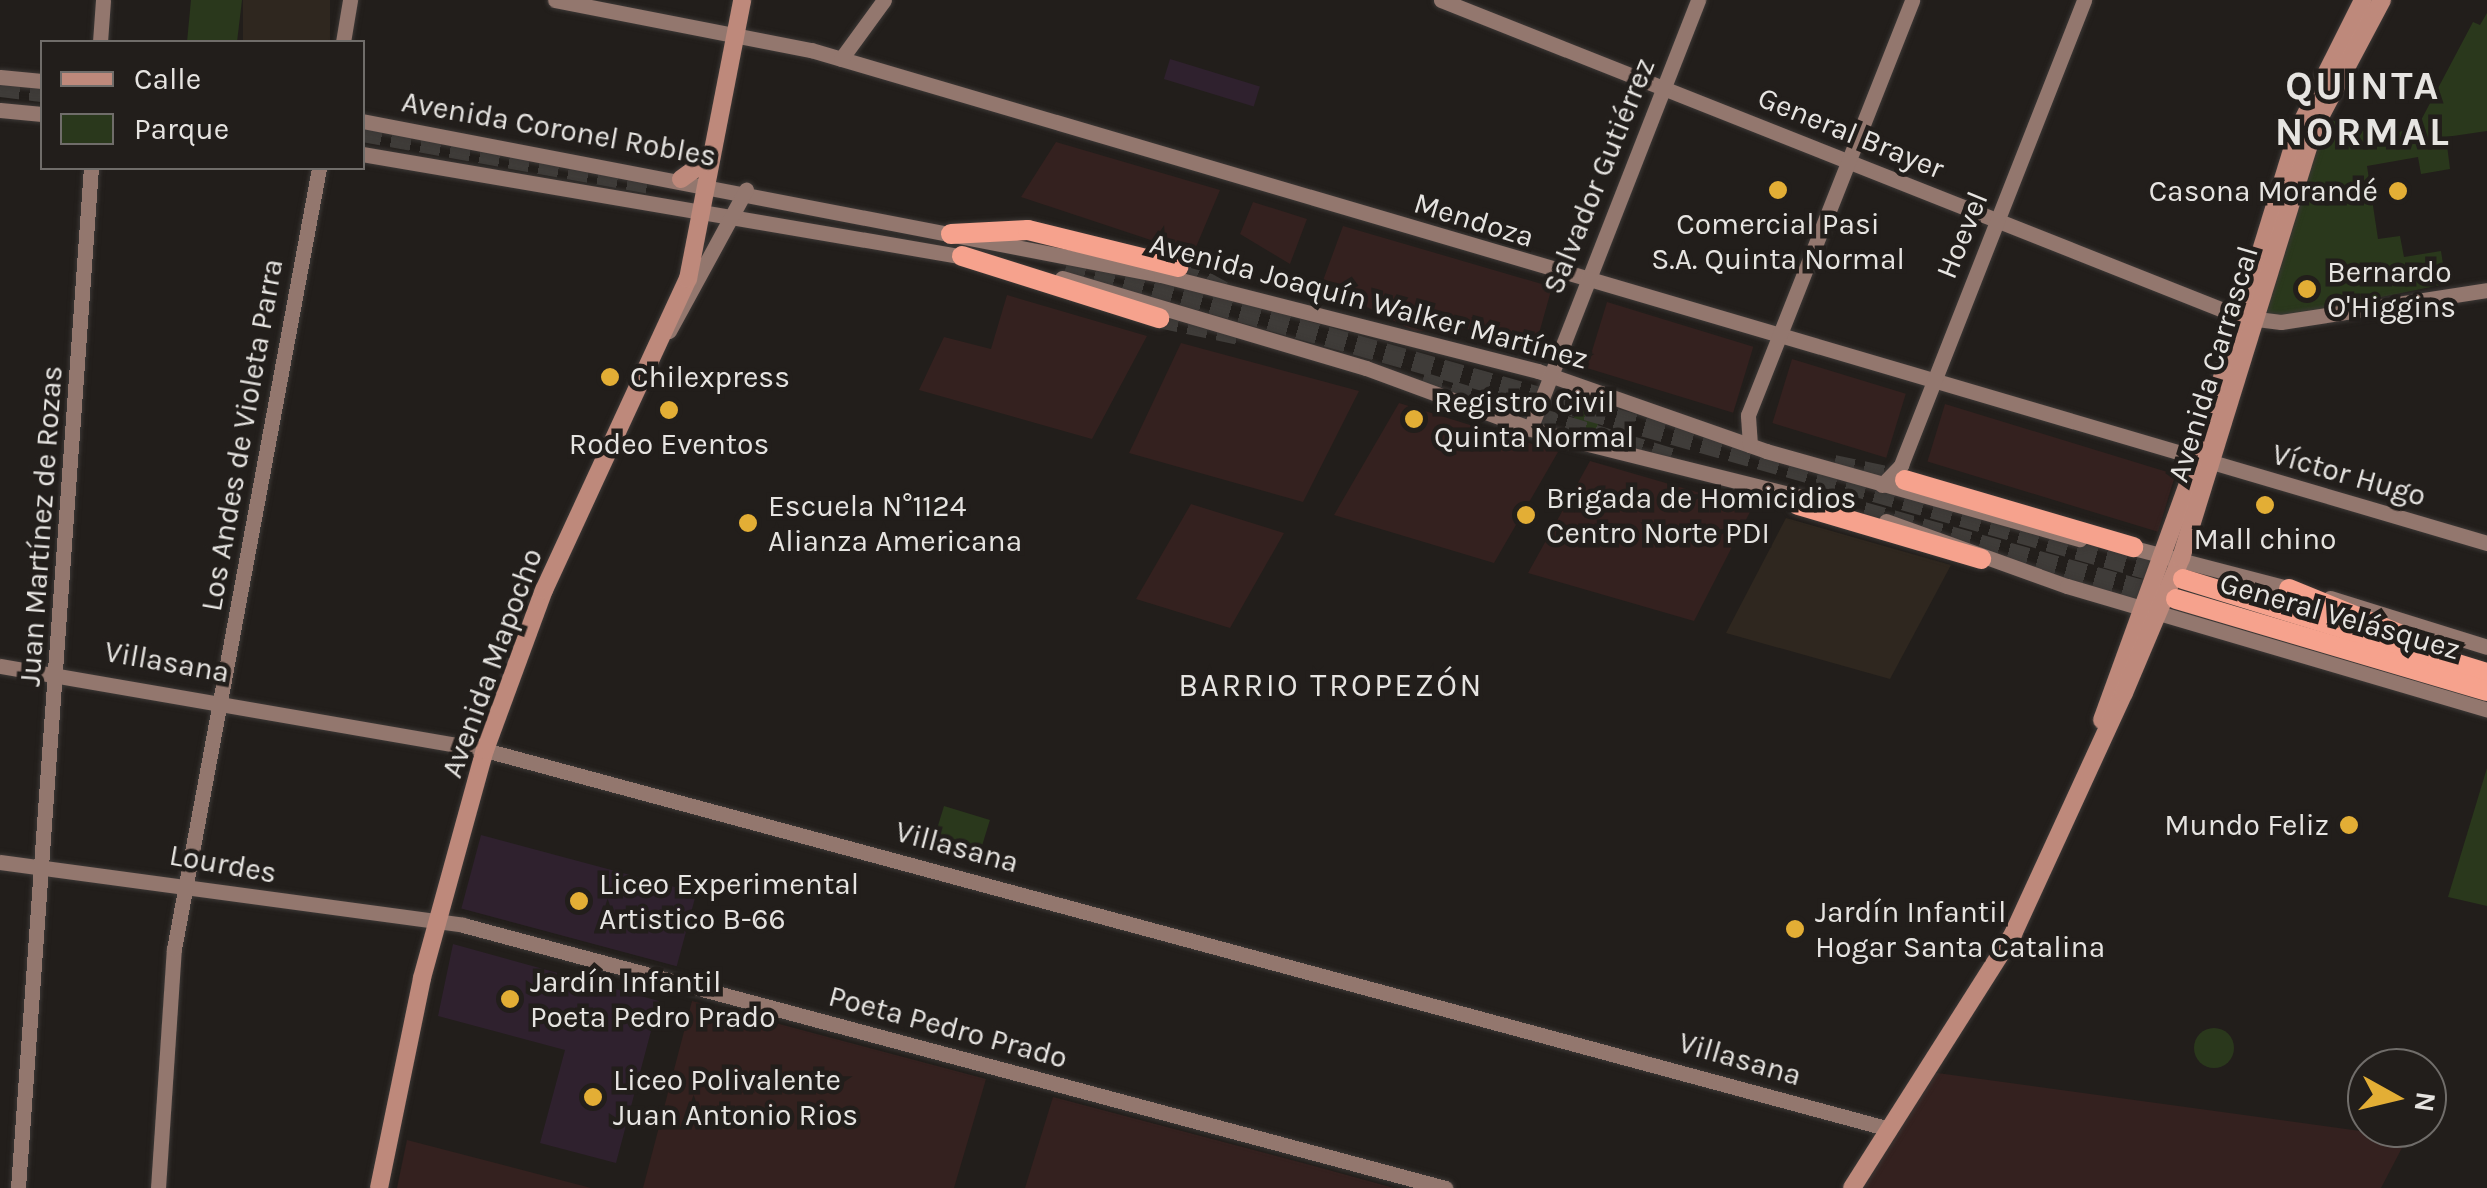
<!DOCTYPE html>
<meta charset="utf-8">
<style>
body{margin:0}
#map{position:relative;width:2487px;height:1188px;overflow:hidden;background:#221e1b;font-family:Karla,sans-serif}
div>[style]{position:absolute}
[style*='--x']{left:calc(var(--x)*1px);top:calc(var(--y)*1px);width:calc(var(--w)*1px);rotate:calc(var(--a)*1deg)}
.built>*{inset:0;background:#2f271f;transform-origin:0 0}
.industrial>*{inset:0;background:#34211f;transform-origin:0 0}
.education>*{inset:0;background:#2f212e;transform-origin:0 0}
.green>*{inset:0;background:#2a381c;transform-origin:0 0}
.round{border-radius:50%}
.highway-tunnel>*{height:20px;margin-top:-10px;transform-origin:0;background:repeating-linear-gradient(90deg,#3f3c39 0 20px,transparent 0 30px)}
.roads{filter:drop-shadow(0 0 2px #3c3836) drop-shadow(0 0 2px #3c3836)}
.secondary>*{height:15px;margin:-7.5px;padding:0 7.5px;transform-origin:7.5px;border-radius:7.5px;background:#93776e}
.primary>*{height:18px;margin:-9px;padding:0 9px;transform-origin:9px;border-radius:9px;background:#be897b}
.highway>*{height:20px;margin:-10px;padding:0 10px;transform-origin:10px;border-radius:10px;background:#f6a28d}
.dots>*{width:28px;height:28px;translate:-50% -50%;box-sizing:border-box;border:5px solid #221e1b;border-radius:50%}
span{translate:-50% -50%;white-space:nowrap;text-align:center;line-height:1.15;-webkit-text-stroke:9px #221e1b;paint-order:stroke}
.street-label{font-size:30px;color:#e6e4e1}
.poi-label{font-size:30px;color:#e6e4e1}
.right{translate:-100% -50%;text-align:right}
.left{translate:0 -50%;text-align:left}
.neighbourhood-label{font-size:32px;color:#e6e4e1;letter-spacing:2.5px}
.district-label{font-size:40px;color:#e6e4e1;font-weight:700;letter-spacing:2.5px}
.legend{position:absolute;left:40px;top:40px;width:325px;height:130px;box-sizing:border-box;background:#221e1b;border:2px solid #706d6a;margin:0;padding:12px 18px;list-style:none;font-size:30px;color:#e6e4e1}
.legend li{display:flex;align-items:center;gap:20px;height:50px}
.legend b{width:50px;border:2px solid #706d6a}
.north{position:absolute;left:2347px;top:1048px;width:100px;height:100px;box-sizing:border-box;background:#221e1b;border:2px solid #706d6a;border-radius:50%;rotate:98deg;font-size:28px;font-weight:700;line-height:40px;text-align:center;color:#e6e4e1}
.north::after{content:'';display:block;margin:auto;width:35px;height:45px;background:#e3ae35;clip-path:polygon(50% 0,100% 100%,50% 72%,0 100%)}
</style>
<div id="map">
<div class="built">
<div style="left:243px;top:0;width:87px;height:42px"></div>
<div style="clip-path:polygon(1786px 518px,1951px 565px,1890px 679px,1726px 633px)"></div>
</div>
<div class="industrial">
<div style="clip-path:polygon(1056px 142px,1220px 190px,1193px 254px,1021px 197px)"></div>
<div style="clip-path:polygon(1253px 202px,1307px 219px,1290px 264px,1240px 234px)"></div>
<div style="clip-path:polygon(1343px 226px,1552px 287px,1533px 355px,1479px 329px,1414px 331px,1349px 298px,1345px 305px,1317px 297px)"></div>
<div style="clip-path:polygon(1007px 295px,1147px 336px,1092px 439px,919px 390px,944px 337px,991px 349px)"></div>
<div style="left:1607px;top:302px;width:153px;height:69px;rotate:17deg"></div>
<div style="clip-path:polygon(1181px 343px,1359px 391px,1303px 502px,1129px 453px)"></div>
<div style="left:1792px;top:359px;width:119px;height:67px;rotate:17deg"></div>
<div style="clip-path:polygon(1399px 403px,1558px 452px,1494px 563px,1334px 515px)"></div>
<div style="left:1945px;top:404px;width:241px;height:60px;rotate:17deg"></div>
<div style="clip-path:polygon(1590px 461px,1752px 508px,1694px 621px,1528px 573px)"></div>
<div style="clip-path:polygon(1191px 504px,1284px 533px,1230px 628px,1136px 599px)"></div>
<div style="clip-path:polygon(692px 1001px,986px 1079px,954px 1188px,643px 1188px)"></div>
<div style="clip-path:polygon(1930px 1072px,2404px 1137px,2404px 1144px,2381px 1188px,1861px 1188px)"></div>
<div style="clip-path:polygon(1053px 1097px,1307px 1164px,1394px 1188px,1025px 1188px)"></div>
<div style="clip-path:polygon(407px 1140px,591px 1188px,397px 1188px)"></div>
</div>
<div class="education">
<div style="left:1170px;top:59px;width:94px;height:21px;rotate:17deg"></div>
<div style="left:481px;top:835px;width:223px;height:76px;rotate:15deg"></div>
<div style="clip-path:polygon(453px 944px,659px 1001px,616px 1163px,540px 1143px,565px 1050px,438px 1016px)"></div>
</div>
<div class="green">
<div style="clip-path:polygon(191px 0,242px 0,237px 42px,187px 42px)"></div>
<div style="clip-path:polygon(2487px 13px,2487px 131px,2446px 137px,2450px 169px,2421px 174px,2418px 157px,2367px 166px,2378px 239px,2400px 236px,2404px 257px,2441px 251px,2446px 284px,2272px 319px,2264px 313px,2325px 118px,2385px 138px,2419px 124px,2473px 22px,2480px 25px)"></div>
<div style="clip-path:polygon(1569px 387px,1606px 398px,1593px 441px,1569px 434px,1578px 404px,1566px 399px)"></div>
<div style="clip-path:polygon(2487px 768px,2487px 906px,2448px 897px)"></div>
<div style="left:944px;top:806px;width:48px;height:29px;rotate:17deg"></div>
<div class="round" style="left:2194px;top:1028px;width:40px;height:40px"></div>
</div>
<div class="highway-tunnel">
<div style="--x:0;--y:87;--w:42;--a:6.8"></div>
<div style="--x:362;--y:132;--w:294;--a:10.2"></div>
<div style="--x:1067;--y:263;--w:1147;--a:15.84"></div>
<div style="--x:1179;--y:267;--w:51;--a:29.1"></div>
<div style="--x:1159;--y:318;--w:82;--a:12"></div>
<div style="--x:1422;--y:382;--w:267;--a:17"></div>
<div style="--x:1834;--y:465;--w:73;--a:11.9"></div>
<div style="--x:1806;--y:496;--w:371;--a:15.6"></div>
</div>
<div class="roads">
<div class="secondary">
<div style="--x:555;--y:0;--w:261;--a:11.1"></div>
<div style="--x:811;--y:50;--w:1747;--a:16.39"></div>
<div style="--x:1441;--y:0;--w:861;--a:21.62"></div>
<div style="--x:2241;--y:317;--w:40;--a:7.1"></div>
<div style="--x:2281;--y:322;--w:208;--a:-8.8"></div>
<div style="--x:100;--y:42;--w:42;--a:-85.9"></div>
<div style="--x:343;--y:42;--w:43;--a:-80.5"></div>
<div style="--x:841;--y:59;--w:73;--a:-53.9"></div>
<div style="--x:0;--y:77;--w:42;--a:5.4"></div>
<div style="--x:0;--y:110;--w:42;--a:5.4"></div>
<div style="--x:362;--y:121;--w:814;--a:10.91"></div>
<div style="--x:1161;--y:275;--w:389;--a:14.3"></div>
<div style="--x:1538;--y:371;--w:242;--a:19.3"></div>
<div style="--x:1766;--y:451;--w:326;--a:15.7"></div>
<div style="--x:362;--y:154;--w:618;--a:9.69"></div>
<div style="--x:1062;--y:278;--w:317;--a:16.5"></div>
<div style="--x:1366;--y:368;--w:185;--a:20.2"></div>
<div style="--x:1540;--y:432;--w:294;--a:14"></div>
<div style="--x:669;--y:331;--w:161;--a:-61.4"></div>
<div style="--x:1530;--y:429;--w:461;--a:-68.6"></div>
<div style="--x:1750;--y:445;--w:30;--a:-94"></div>
<div style="--x:1748;--y:415;--w:446;--a:-68.4"></div>
<div style="--x:1882;--y:485;--w:28;--a:-46"></div>
<div style="--x:1901;--y:465;--w:500;--a:-68.5"></div>
<div style="--x:1886;--y:521;--w:192;--a:19.8"></div>
<div style="--x:2067;--y:586;--w:438;--a:16.4"></div>
<div style="--x:2122;--y:545;--w:182;--a:14.6"></div>
<div style="--x:2330;--y:598;--w:164;--a:17.3"></div>
<div style="--x:0;--y:666;--w:492;--a:9.8"></div>
<div style="--x:485;--y:750;--w:1455;--a:15.1"></div>
<div style="--x:0;--y:862;--w:467;--a:7.7"></div>
<div style="--x:463;--y:925;--w:1017;--a:14.99"></div>
<div style="--x:18;--y:1188;--w:1023;--a:-85.91"></div>
<div style="--x:158;--y:1188;--w:240;--a:-86.2"></div>
<div style="--x:174;--y:949;--w:794;--a:-79.48"></div>
</div>
<div class="primary">
<div style="--x:681;--y:179;--w:37;--a:-36"></div>
<div style="--x:2102;--y:720;--w:275;--a:-70"></div>
<div style="--x:2196;--y:462;--w:350;--a:-72.9"></div>
<div style="--x:2299;--y:128;--w:143;--a:-63.4"></div>
<div style="--x:379;--y:1188;--w:214;--a:-78.4"></div>
<div style="--x:422;--y:978;--w:237;--a:-74.6"></div>
<div style="--x:485;--y:750;--w:171;--a:-69.8"></div>
<div style="--x:544;--y:590;--w:343;--a:-65.2"></div>
<div style="--x:688;--y:279;--w:284;--a:-79"></div>
<div style="--x:1852;--y:1188;--w:301;--a:-57.6"></div>
<div style="--x:2013;--y:934;--w:265;--a:-65.3"></div>
<div style="--x:2124;--y:693;--w:147;--a:-67.1"></div>
<div style="--x:2181;--y:558;--w:450;--a:-72.8"></div>
<div style="--x:2314;--y:128;--w:145;--a:-62"></div>
</div>
<div class="highway">
<div style="--x:951;--y:234;--w:77;--a:-3"></div>
<div style="--x:1028;--y:230;--w:155;--a:13.8"></div>
<div style="--x:962;--y:256;--w:207;--a:17.5"></div>
<div style="--x:1905;--y:480;--w:238;--a:16.4"></div>
<div style="--x:1798;--y:505;--w:191;--a:16.4"></div>
<div style="--x:2183;--y:579;--w:318;--a:17.2"></div>
<div style="--x:2289;--y:589;--w:117;--a:22.2"></div>
<div style="--x:2176;--y:599;--w:324;--a:16.5"></div>
</div>
</div>
<div class="dots">
<div style="left:1778px;top:190px;background:#e3ae35"></div>
<div style="left:2398px;top:191px;background:#e3ae35"></div>
<div style="left:2307px;top:289px;background:#e3ae35"></div>
<div style="left:610px;top:377px;background:#e3ae35"></div>
<div style="left:669px;top:410px;background:#e3ae35"></div>
<div style="left:1414px;top:419px;background:#e3ae35"></div>
<div style="left:2265px;top:505px;background:#e3ae35"></div>
<div style="left:1526px;top:515px;background:#e3ae35"></div>
<div style="left:748px;top:523px;background:#e3ae35"></div>
<div style="left:2349px;top:825px;background:#e3ae35"></div>
<div style="left:579px;top:901px;background:#e3ae35"></div>
<div style="left:1795px;top:929px;background:#e3ae35"></div>
<div style="left:510px;top:999px;background:#e3ae35"></div>
<div style="left:593px;top:1097px;background:#e3ae35"></div>
</div>
<div class="street-label">
<span style="left:559px;top:129px;rotate:10deg">Avenida Coronel Robles</span>
<span style="left:1851px;top:133px;rotate:22deg">General Brayer</span>
<span style="left:1599px;top:176px;rotate:-68deg">Salvador Gutiérrez</span>
<span style="left:1474px;top:220px;rotate:17deg">Mendoza</span>
<span style="left:1962px;top:235px;rotate:-68deg">Hoevel</span>
<span style="left:1369px;top:301px;rotate:15deg">Avenida Joaquín Walker Martínez</span>
<span style="left:2213px;top:364px;rotate:-73deg">Avenida Carrascal</span>
<span style="left:242px;top:435px;rotate:-80deg">Los Andes de Violeta Parra</span>
<span style="left:2349px;top:475px;rotate:16deg">Víctor Hugo</span>
<span style="left:41px;top:526px;rotate:-86deg">Juan Martínez de Rozas</span>
<span style="left:2340px;top:616px;rotate:16deg">General Velásquez</span>
<span style="left:167px;top:662px;rotate:10deg">Villasana</span>
<span style="left:492px;top:663px;rotate:-70deg">Avenida Mapocho</span>
<span style="left:957px;top:847px;rotate:15deg">Villasana</span>
<span style="left:223px;top:864px;rotate:10deg">Lourdes</span>
<span style="left:948px;top:1027px;rotate:15deg">Poeta Pedro Prado</span>
<span style="left:1740px;top:1059px;rotate:16deg">Villasana</span>
</div>
<div class="poi-label">
<span class="right" style="left:2378px;top:191px">Casona Morandé</span>
<span style="left:1778px;top:241px">Comercial Pasi<br>S.A. Quinta Normal</span>
<span class="left" style="left:2327px;top:289px">Bernardo<br>O'Higgins</span>
<span class="left" style="left:630px;top:377px">Chilexpress</span>
<span class="left" style="left:1434px;top:419px">Registro Civil<br>Quinta Normal</span>
<span style="left:669px;top:444px">Rodeo Eventos</span>
<span class="left" style="left:1546px;top:515px">Brigada de Homicidios<br>Centro Norte PDI</span>
<span class="left" style="left:768px;top:523px">Escuela N°1124<br>Alianza Americana</span>
<span style="left:2265px;top:539px">Mall chino</span>
<span class="right" style="left:2329px;top:825px">Mundo Feliz</span>
<span class="left" style="left:599px;top:901px">Liceo Experimental<br>Artistico B-66</span>
<span class="left" style="left:1815px;top:929px">Jardín Infantil<br>Hogar Santa Catalina</span>
<span class="left" style="left:530px;top:999px">Jardín Infantil<br>Poeta Pedro Prado</span>
<span class="left" style="left:613px;top:1097px">Liceo Polivalente<br>Juan Antonio Rios</span>
</div>
<div class="neighbourhood-label">
<span style="left:1331px;top:686px">BARRIO TROPEZÓN</span>
</div>
<div class="district-label">
<span style="left:2363px;top:109px">QUINTA<br>NORMAL</span>
</div>
<ul class="legend">
<li><b style="height:12px;background:#be897b"></b>Calle</li>
<li><b style="height:28px;background:#2a381c"></b>Parque</li>
</ul>
<div class="north">N</div>
</div>
